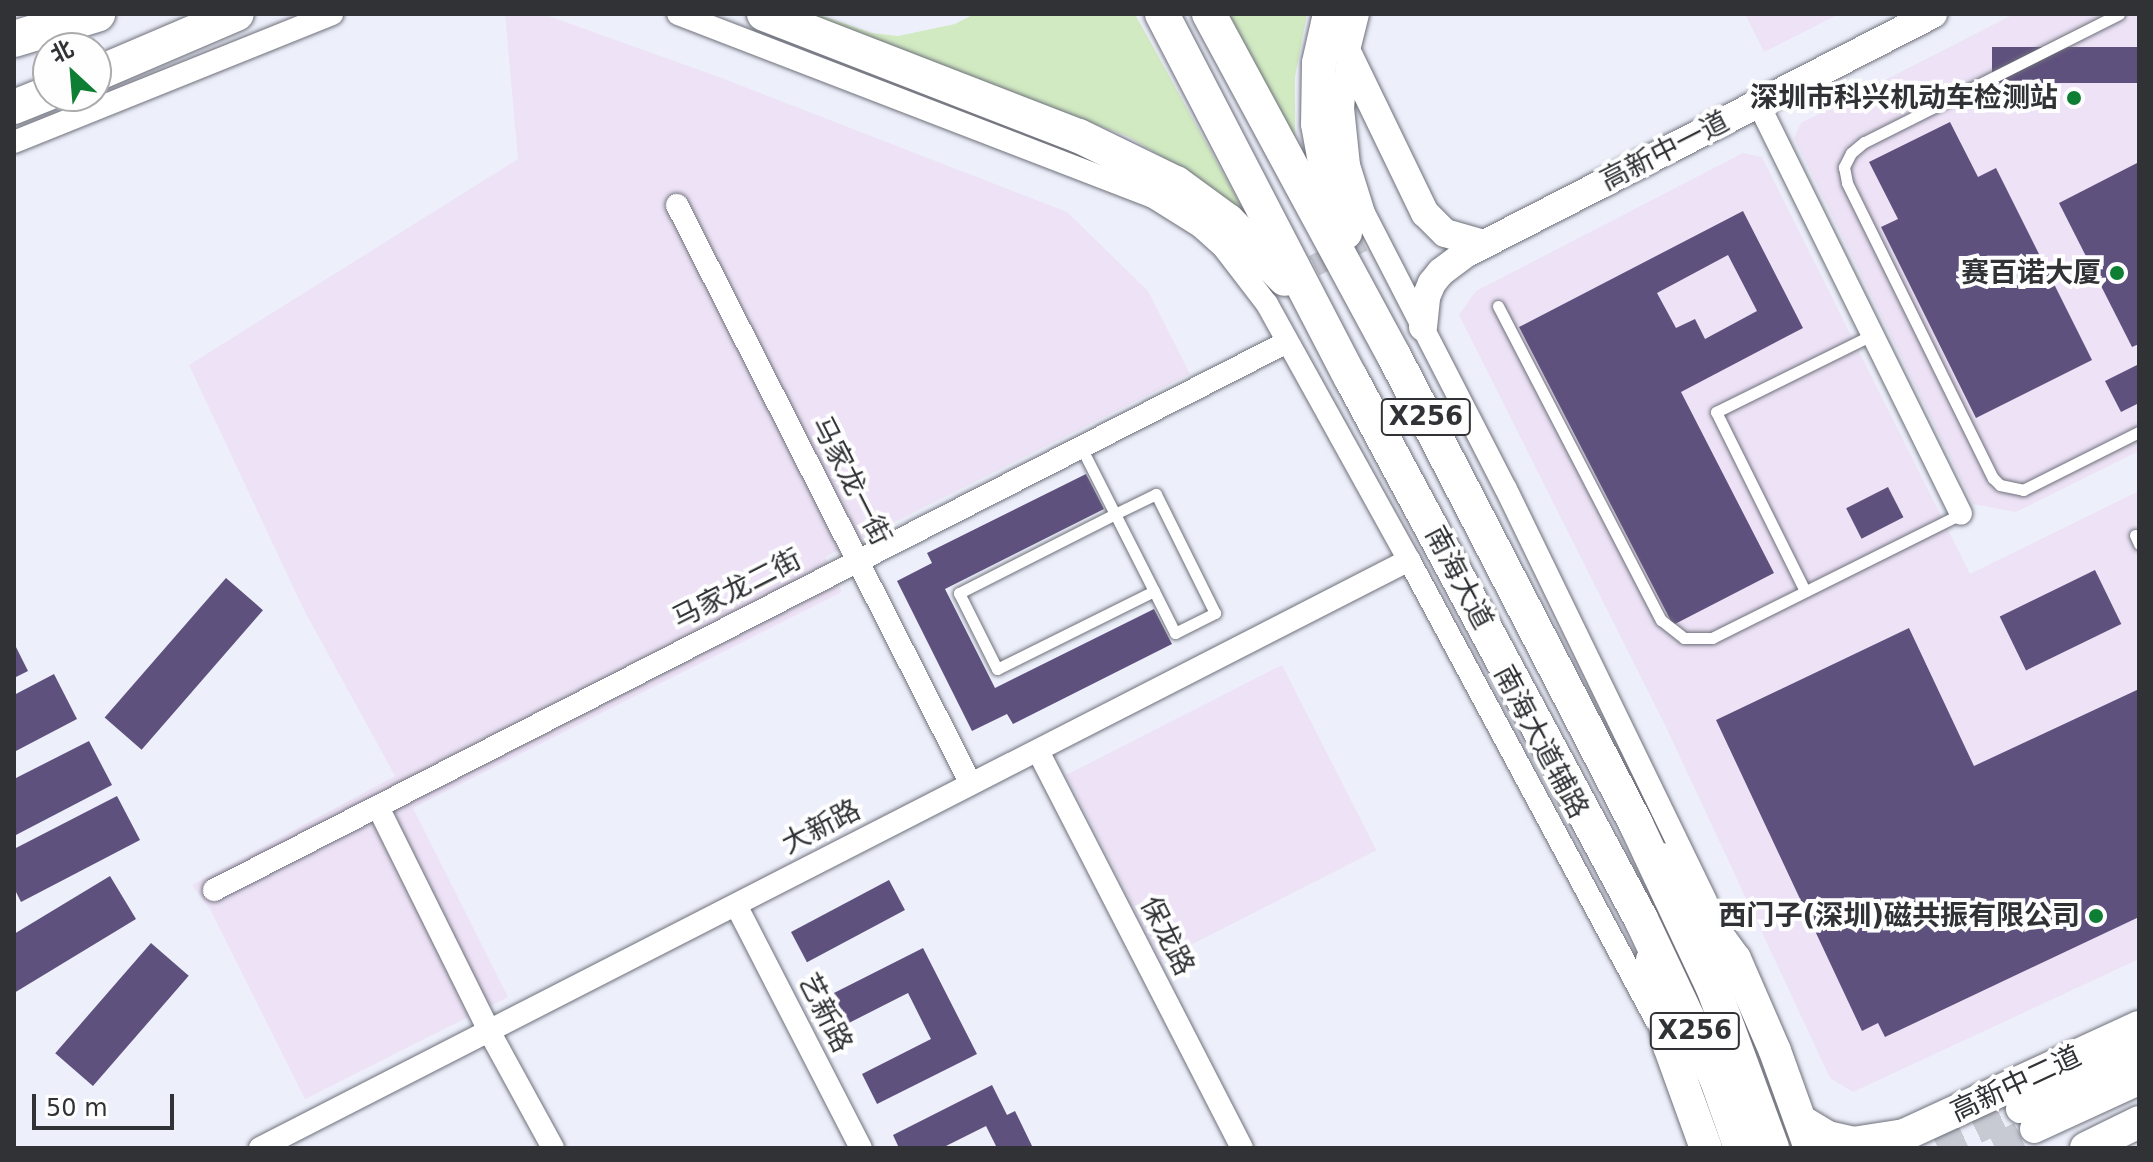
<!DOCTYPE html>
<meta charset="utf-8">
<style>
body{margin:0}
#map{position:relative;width:2153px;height:1162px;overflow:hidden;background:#edf0fb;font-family:"DejaVu Sans","Noto Sans SC",sans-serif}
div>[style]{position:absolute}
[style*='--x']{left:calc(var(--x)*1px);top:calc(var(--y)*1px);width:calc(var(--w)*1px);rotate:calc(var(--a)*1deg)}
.industrial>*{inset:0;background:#ede2f6;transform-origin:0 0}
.green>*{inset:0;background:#d1eac2}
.building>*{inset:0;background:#5f517e;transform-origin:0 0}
.minor-tunnel>*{height:22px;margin-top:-11px;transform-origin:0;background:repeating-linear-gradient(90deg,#c7cad3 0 22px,transparent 0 33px)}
.tertiary-tunnel>*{height:28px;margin-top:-14px;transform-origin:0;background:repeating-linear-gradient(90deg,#c7cad3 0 28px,transparent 0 42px)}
.roads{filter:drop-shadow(0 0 2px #6e707a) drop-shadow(0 0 2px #6e707a)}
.service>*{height:11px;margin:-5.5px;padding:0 5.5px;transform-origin:5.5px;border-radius:5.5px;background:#fff}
.minor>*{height:22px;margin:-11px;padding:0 11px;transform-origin:11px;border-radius:11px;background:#fff}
.tertiary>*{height:28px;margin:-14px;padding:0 14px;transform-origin:14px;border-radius:14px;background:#fff}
.secondary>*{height:32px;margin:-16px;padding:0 16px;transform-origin:16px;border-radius:16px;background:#fff}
.primary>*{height:34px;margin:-17px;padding:0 17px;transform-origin:17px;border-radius:17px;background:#fff}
.trunk>*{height:36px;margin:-18px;padding:0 18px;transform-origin:18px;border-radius:18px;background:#fff}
.dots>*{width:22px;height:22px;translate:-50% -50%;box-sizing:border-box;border:4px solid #fefefe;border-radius:50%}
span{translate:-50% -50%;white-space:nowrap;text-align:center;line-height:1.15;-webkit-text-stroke:8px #fefefe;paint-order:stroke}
.shield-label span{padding:2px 6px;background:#fefefe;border:2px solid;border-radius:6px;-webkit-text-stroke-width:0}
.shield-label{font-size:26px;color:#303235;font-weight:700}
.poi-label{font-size:28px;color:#303235;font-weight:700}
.right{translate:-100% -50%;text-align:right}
.street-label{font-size:28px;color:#303235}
.frame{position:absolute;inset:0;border:16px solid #303235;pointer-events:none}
.north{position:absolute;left:32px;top:32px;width:80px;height:80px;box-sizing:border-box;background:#fefefe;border:2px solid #acacae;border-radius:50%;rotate:334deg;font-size:22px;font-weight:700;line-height:32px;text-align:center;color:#303235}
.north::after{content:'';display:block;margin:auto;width:28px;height:36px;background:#0e7e34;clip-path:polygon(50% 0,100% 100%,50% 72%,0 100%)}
.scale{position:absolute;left:32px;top:1094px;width:142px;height:36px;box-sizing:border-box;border:4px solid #303235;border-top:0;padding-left:10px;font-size:24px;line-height:28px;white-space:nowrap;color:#303235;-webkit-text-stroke:6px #fefefe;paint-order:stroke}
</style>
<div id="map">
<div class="industrial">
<div style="clip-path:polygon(505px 14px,543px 14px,716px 76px,1067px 212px,1148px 291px,1190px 374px,825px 557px,842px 592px,413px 808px,508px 997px,305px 1099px,210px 909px,192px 885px,395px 776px,303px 608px,189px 365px,518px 159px)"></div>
<div style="clip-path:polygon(1745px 14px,1839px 14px,1764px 52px)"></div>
<div style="clip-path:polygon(2014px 14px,2139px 14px,2139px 451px,2016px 512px,1973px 504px,1794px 138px,1801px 123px)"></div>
<div style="clip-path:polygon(1743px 153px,1762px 157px,1970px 574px,2139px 491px,2139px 959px,1853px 1092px,1830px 1078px,1666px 727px,1459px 315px,1476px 291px)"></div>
<div style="left:1282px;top:665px;width:208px;height:242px;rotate:63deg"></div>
</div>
<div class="green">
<div style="clip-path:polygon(805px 14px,817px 14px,872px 33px,898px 36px,955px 24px,974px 14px,1135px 14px,1246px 215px,1192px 175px,1129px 137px)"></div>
<div style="clip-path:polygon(1226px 14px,1307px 14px,1295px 77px,1295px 144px)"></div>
</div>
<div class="building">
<div style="left:2139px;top:47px;width:36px;height:147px;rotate:90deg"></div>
<div style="clip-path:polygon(1950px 122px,1978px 177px,1996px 168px,2092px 360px,1976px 418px,1881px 227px,1898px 219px,1869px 162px)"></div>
<div style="clip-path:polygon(2139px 162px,2139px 344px,2132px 347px,2059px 203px)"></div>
<div style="clip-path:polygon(evenodd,1743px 211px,1803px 328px,1681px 392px,1774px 573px,1673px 625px,1519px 327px,1743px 211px,1728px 255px,1757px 311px,1705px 339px,1695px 319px,1676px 328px,1657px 293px,1728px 255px)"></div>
<div style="clip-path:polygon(2139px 364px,2139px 403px,2121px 412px,2105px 381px)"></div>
<div style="clip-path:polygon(1086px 474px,1104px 509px,945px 589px,995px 688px,1154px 609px,1172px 644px,1013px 724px,1007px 714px,972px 731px,897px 581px,932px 563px,927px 553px)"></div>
<div style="left:1888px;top:487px;width:34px;height:47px;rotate:63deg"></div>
<div style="left:2095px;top:570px;width:60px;height:106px;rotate:64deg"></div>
<div style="left:226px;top:578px;width:49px;height:185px;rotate:41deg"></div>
<div style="clip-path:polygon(1909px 628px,1974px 766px,2139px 689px,2139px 917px,1885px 1037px,1878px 1023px,1862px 1031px,1716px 720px)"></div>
<div style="clip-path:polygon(14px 643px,28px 671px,14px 678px)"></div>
<div style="clip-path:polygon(54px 674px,77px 719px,14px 752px,14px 695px)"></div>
<div style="clip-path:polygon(89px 741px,112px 785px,14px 836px,14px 779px)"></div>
<div style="clip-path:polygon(117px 796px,140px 840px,21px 902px,14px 888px,14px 849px)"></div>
<div style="clip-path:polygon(110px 876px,136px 919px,14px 993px,14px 934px)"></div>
<div style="left:889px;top:880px;width:34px;height:111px;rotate:62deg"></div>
<div style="left:151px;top:943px;width:50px;height:146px;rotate:41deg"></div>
<div style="clip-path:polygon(923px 948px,977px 1054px,877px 1104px,862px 1074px,931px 1039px,908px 993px,839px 1028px,824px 998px)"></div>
<div style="clip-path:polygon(992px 1085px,1007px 1115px,1015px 1111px,1033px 1148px,997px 1148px,986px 1126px,942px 1148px,899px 1148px,893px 1135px)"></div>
</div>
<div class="minor-tunnel">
<div style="--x:1285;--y:281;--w:87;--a:-27.5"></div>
</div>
<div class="tertiary-tunnel">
<div style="--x:1938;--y:1148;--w:91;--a:-25.4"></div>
<div style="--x:1995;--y:1148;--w:43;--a:-26"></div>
</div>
<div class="roads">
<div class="service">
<div style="--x:2119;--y:14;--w:285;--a:153.3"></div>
<div style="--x:1864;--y:142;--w:17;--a:140"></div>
<div style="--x:1851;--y:153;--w:16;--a:117"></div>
<div style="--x:1844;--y:167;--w:16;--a:79"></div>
<div style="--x:1847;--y:183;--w:329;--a:63.7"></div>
<div style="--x:1993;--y:478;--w:10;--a:45"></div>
<div style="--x:2000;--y:485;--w:24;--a:12"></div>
<div style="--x:2023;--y:490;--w:130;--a:-26.6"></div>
<div style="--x:1498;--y:306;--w:354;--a:62.6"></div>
<div style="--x:1661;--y:620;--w:29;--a:38"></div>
<div style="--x:1684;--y:638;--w:28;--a:0"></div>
<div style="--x:1712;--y:638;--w:278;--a:-26.5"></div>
<div style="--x:1081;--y:447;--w:75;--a:63.1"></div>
<div style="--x:1115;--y:514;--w:86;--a:63.1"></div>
<div style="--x:1154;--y:591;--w:47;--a:63.4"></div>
<div style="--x:1175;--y:633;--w:45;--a:-26.6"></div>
<div style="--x:1215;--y:613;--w:133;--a:-116.4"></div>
<div style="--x:1156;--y:494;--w:46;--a:154"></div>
<div style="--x:1115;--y:514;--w:175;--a:153.1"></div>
<div style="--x:959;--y:593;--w:85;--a:63.4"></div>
<div style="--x:997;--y:669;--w:175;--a:-26.4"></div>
<div style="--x:2135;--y:535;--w:10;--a:66"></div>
<div style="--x:1805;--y:591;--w:200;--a:-116.4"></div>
<div style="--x:1716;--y:412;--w:174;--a:-26.3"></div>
</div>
<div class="minor">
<div style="--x:678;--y:14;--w:509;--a:21.07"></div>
<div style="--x:1153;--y:197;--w:57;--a:32"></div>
<div style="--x:1201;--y:227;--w:31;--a:42"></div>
<div style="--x:1224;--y:248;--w:71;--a:52.5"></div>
<div style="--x:1267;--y:304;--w:293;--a:61"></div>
<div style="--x:1409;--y:560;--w:522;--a:61.77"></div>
<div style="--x:1358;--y:14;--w:41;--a:104"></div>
<div style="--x:1348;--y:54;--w:54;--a:95.3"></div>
<div style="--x:1343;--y:108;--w:57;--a:84"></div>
<div style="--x:1349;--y:165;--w:50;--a:72.6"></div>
<div style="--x:1364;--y:213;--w:310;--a:62.8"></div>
<div style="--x:1506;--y:489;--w:458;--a:64.1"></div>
<div style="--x:1758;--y:103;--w:458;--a:63.7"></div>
<div style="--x:14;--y:142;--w:343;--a:-21.9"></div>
<div style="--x:677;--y:205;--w:649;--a:63.08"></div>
<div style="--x:1038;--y:751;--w:446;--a:62.8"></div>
<div style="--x:378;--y:807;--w:250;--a:63.6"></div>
<div style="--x:489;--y:1031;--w:133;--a:61.3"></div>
<div style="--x:214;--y:890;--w:1205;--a:-27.05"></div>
<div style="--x:736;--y:905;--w:273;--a:62.8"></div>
<div style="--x:260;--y:1148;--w:1291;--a:-27.1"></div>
</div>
<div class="tertiary">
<div style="--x:1348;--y:54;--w:177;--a:64.2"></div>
<div style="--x:1425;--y:213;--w:28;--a:45"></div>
<div style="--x:1445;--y:233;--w:40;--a:16"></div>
<div style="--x:1423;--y:327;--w:30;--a:-84"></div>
<div style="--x:1426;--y:297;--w:15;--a:-67"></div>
<div style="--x:1432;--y:283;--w:14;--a:-51"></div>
<div style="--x:1441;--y:272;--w:30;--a:-37"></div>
<div style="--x:1465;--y:254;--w:526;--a:-27.15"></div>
<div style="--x:2020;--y:1109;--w:131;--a:-24.8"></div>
<div style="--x:2034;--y:1129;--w:115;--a:-24.6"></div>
</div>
<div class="secondary">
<div style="--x:1662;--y:859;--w:124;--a:53.9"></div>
<div style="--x:1735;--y:959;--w:100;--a:66.5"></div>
<div style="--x:1775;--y:1051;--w:103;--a:70.2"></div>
<div style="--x:1652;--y:960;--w:88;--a:78.8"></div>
<div style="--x:1669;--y:1046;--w:109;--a:70.1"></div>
<div style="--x:1801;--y:1121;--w:31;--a:31"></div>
<div style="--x:1828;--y:1137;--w:26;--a:13"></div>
<div style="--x:1853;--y:1143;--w:52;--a:-8.9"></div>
<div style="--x:1904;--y:1135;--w:259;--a:-24.7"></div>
<div style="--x:2086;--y:1148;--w:59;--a:-26.1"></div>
</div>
<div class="primary">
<div style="--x:764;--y:14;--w:338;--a:21.2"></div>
<div style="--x:1079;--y:136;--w:108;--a:25.9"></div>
<div style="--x:1176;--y:183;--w:64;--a:36.2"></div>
<div style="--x:1228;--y:221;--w:81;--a:45.5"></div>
<div style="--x:1162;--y:14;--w:410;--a:62.6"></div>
<div style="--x:1351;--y:378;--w:614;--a:61.81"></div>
<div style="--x:1641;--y:919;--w:178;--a:64.7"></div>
<div style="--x:1717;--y:1080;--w:72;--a:70.6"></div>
<div style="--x:1209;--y:14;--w:389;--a:61.6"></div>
<div style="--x:1394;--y:356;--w:527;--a:62.66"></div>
<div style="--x:1636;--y:824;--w:183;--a:64.8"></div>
<div style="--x:1714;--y:990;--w:168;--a:69.8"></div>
<div style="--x:1330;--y:14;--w:50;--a:102.7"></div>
<div style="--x:1319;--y:63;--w:61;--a:90.9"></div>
<div style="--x:1318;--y:124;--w:61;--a:79.6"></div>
<div style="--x:1329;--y:184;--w:51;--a:71.6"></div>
<div style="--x:96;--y:74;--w:153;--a:-23.1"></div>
<div style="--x:14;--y:107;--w:37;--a:-22"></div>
</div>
<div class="trunk">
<div style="--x:14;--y:39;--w:87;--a:-16.8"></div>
</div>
</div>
<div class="dots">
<div style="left:2074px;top:98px;background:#0e7e34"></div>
<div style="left:2117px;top:273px;background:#0e7e34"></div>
<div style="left:2096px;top:916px;background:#0e7e34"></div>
</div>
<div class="shield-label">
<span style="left:1426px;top:417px">X256</span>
<span style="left:1695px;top:1031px">X256</span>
</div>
<div class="poi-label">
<span class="right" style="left:2058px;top:98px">深圳市科兴机动车检测站</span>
<span class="right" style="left:2101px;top:273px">赛百诺大厦</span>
<span class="right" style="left:2080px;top:916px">西门子(深圳)磁共振有限公司</span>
</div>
<div class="street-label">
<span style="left:1665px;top:151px;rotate:-27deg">高新中一道</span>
<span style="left:851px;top:481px;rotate:63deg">马家龙一街</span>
<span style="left:1459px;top:578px;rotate:62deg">南海大道</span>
<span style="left:737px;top:589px;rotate:-27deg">马家龙二街</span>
<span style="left:1541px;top:742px;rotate:62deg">南海大道辅路</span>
<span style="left:821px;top:827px;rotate:-27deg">大新路</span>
<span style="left:1167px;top:936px;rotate:63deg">保龙路</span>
<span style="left:825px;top:1013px;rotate:63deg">艺新路</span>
<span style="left:2016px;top:1084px;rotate:-25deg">高新中二道</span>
</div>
<div class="frame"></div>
<div class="north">北</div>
<div class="scale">50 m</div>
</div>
